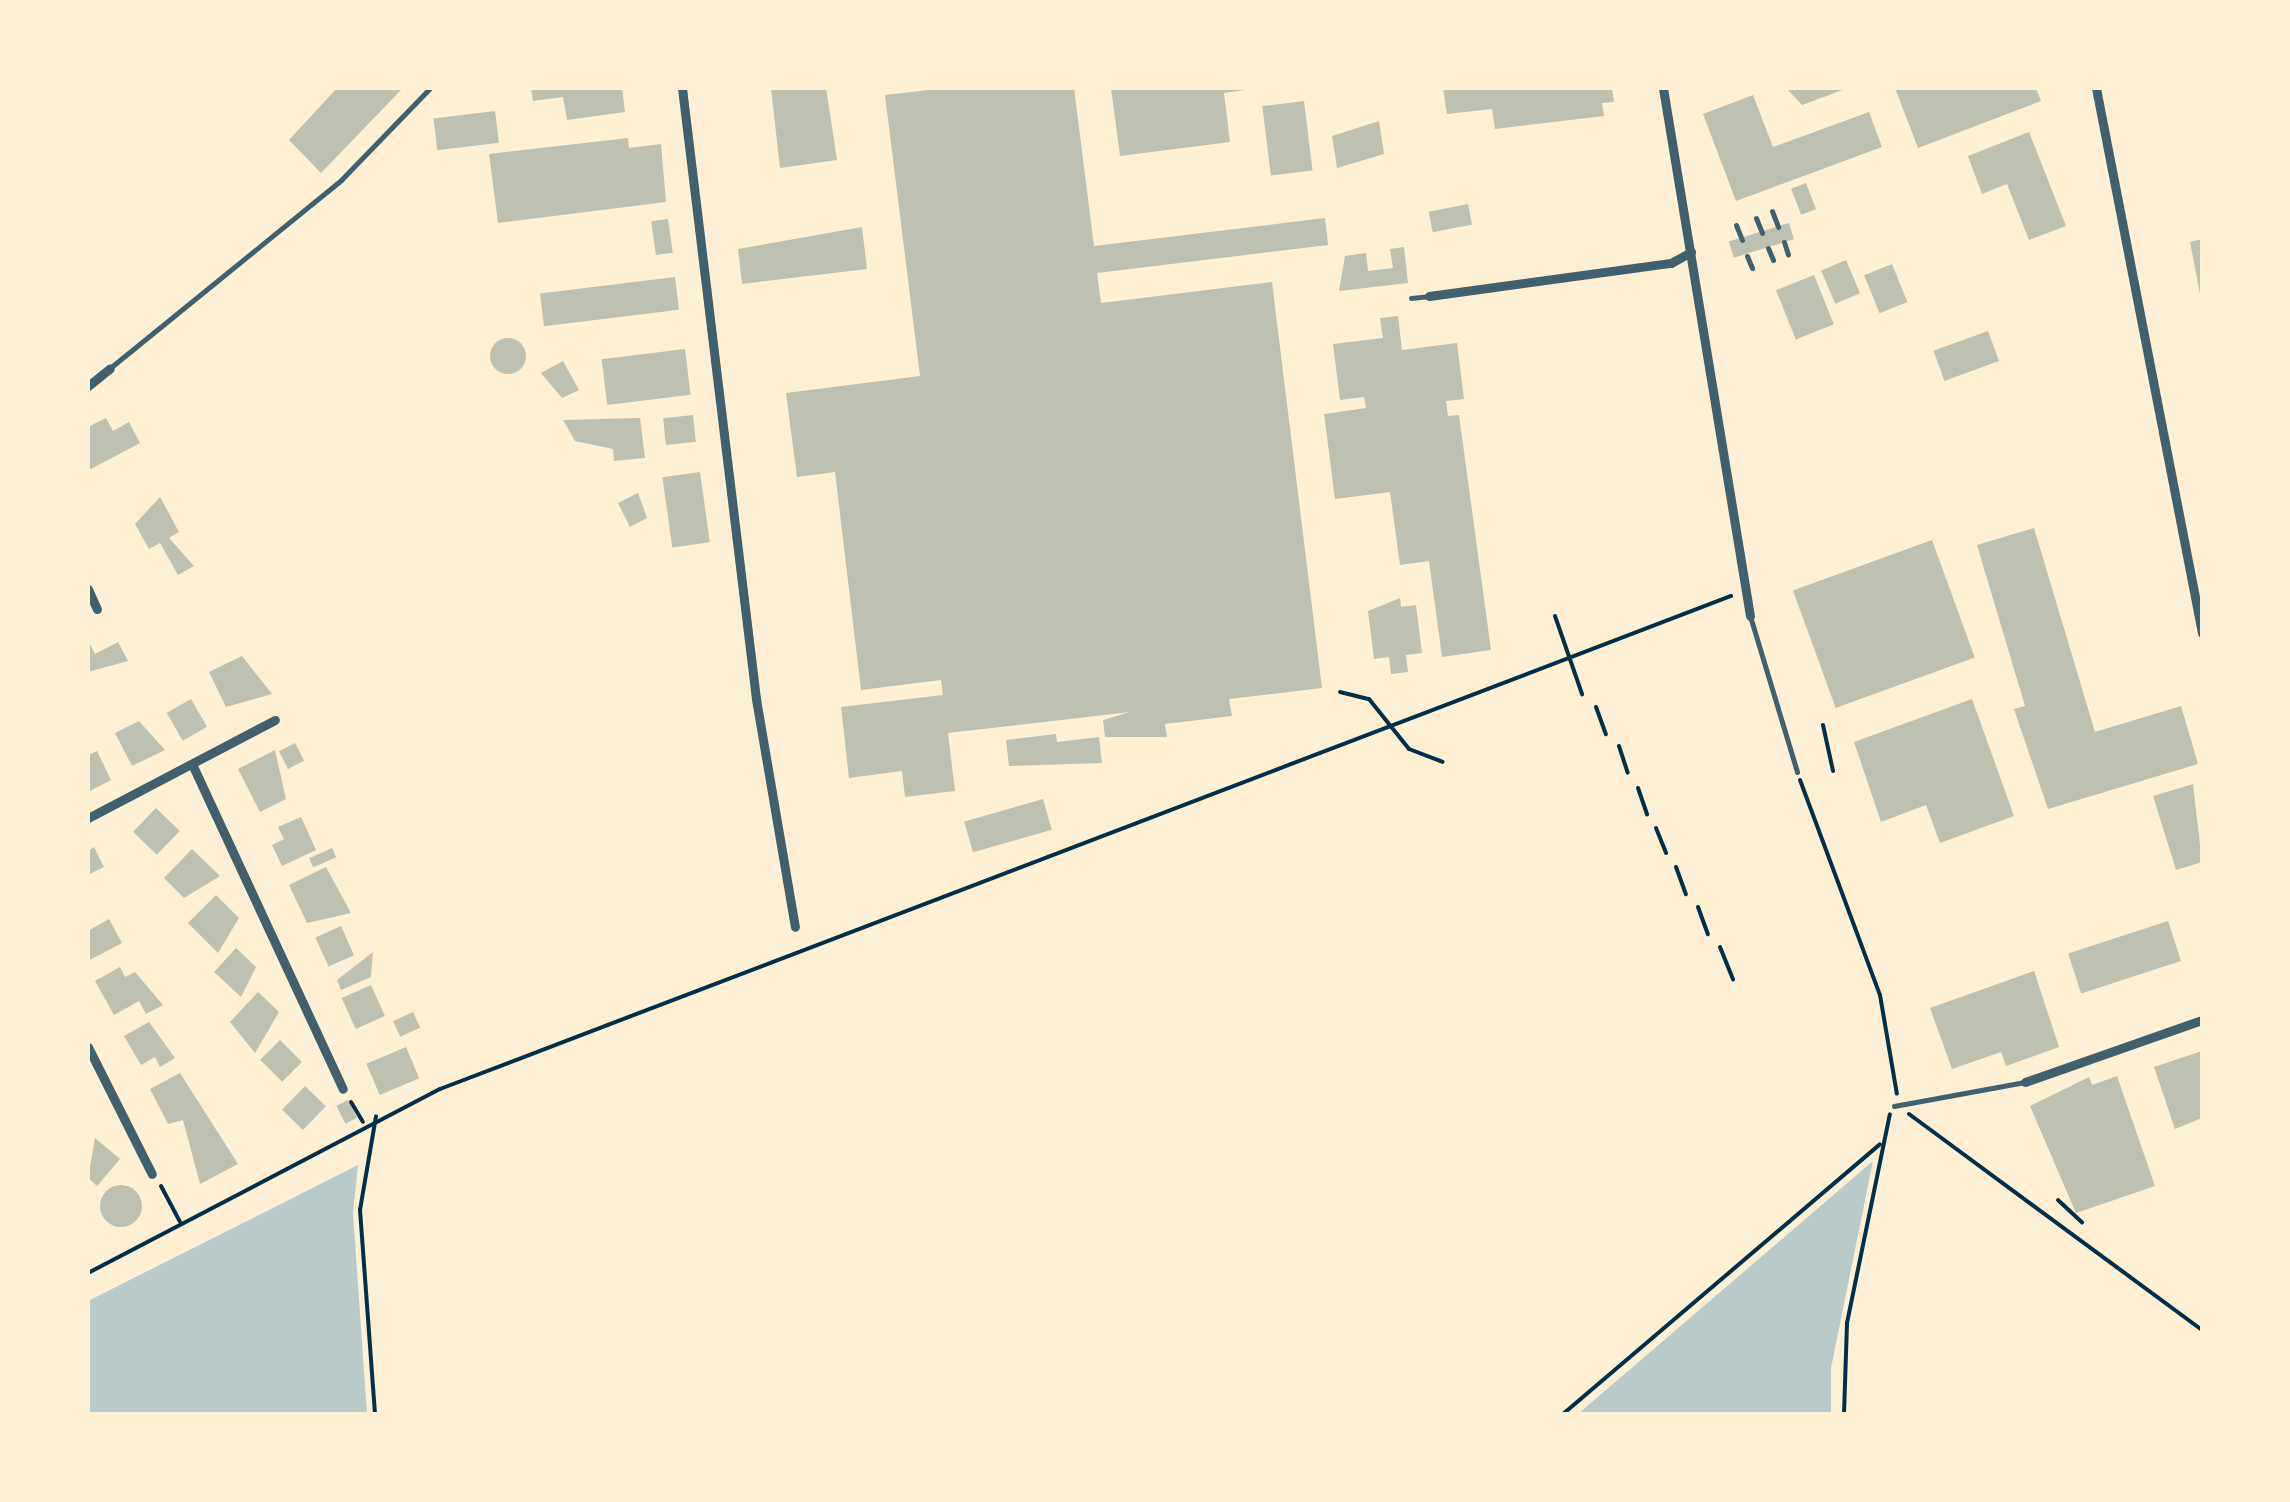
<!DOCTYPE html>
<style>
body{margin:0}
#map{position:relative;width:2290px;height:1502px;overflow:hidden;background:#fdf0d5;font-family:Helvetica,sans-serif}
div>[style]{position:absolute}
[style*='--x']{left:calc(var(--x)*1px);top:calc(var(--y)*1px);width:calc(var(--w)*1px);rotate:calc(var(--a)*1deg)}
.green>*{inset:0;background:#b9caca}
.building>*{inset:0;background:#bec0b2;transform-origin:0 0}
.round{border-radius:50%}
.path>*{height:4px;margin:-2px;padding:0 2px;transform-origin:2px;border-radius:2px;background:#003049}
.service>*{height:5px;margin:-2.5px;padding:0 2.5px;transform-origin:2.5px;border-radius:2.5px;background:#3f606c}
.minor>*{height:9px;margin:-4.5px;padding:0 4.5px;transform-origin:4.5px;border-radius:4.5px;background:#3f606c}
span{translate:-50% -50%;white-space:nowrap;text-align:center;line-height:1.15;-webkit-text-stroke:8px #fdf0d5;paint-order:stroke}
.frame{position:absolute;inset:0;border:90px solid #fdf0d5;pointer-events:none}
</style>
<div id="map">
<div class="green">
<div style="clip-path:polygon(1873px 1161px,1831px 1368px,1831px 1414px,1578px 1414px)"></div>
<div style="clip-path:polygon(358px 1165px,353px 1213px,367px 1414px,88px 1414px,88px 1301px)"></div>
</div>
<div class="building">
<div style="clip-path:polygon(337px 88px,403px 88px,321px 173px,289px 140px)"></div>
<div style="clip-path:polygon(531px 88px,622px 88px,625px 112px,567px 120px,563px 97px,533px 101px)"></div>
<div style="clip-path:polygon(771px 88px,826px 88px,837px 160px,780px 168px)"></div>
<div style="clip-path:polygon(946px 88px,1074px 88px,1094px 246px,1325px 218px,1328px 245px,1097px 273px,1101px 303px,1272px 282px,1322px 688px,1229px 699px,1232px 716px,1165px 724px,1167px 737px,1105px 737px,1103px 720px,1130px 712px,948px 733px,955px 791px,905px 797px,902px 771px,849px 778px,841px 707px,943px 695px,941px 680px,861px 690px,835px 472px,797px 477px,786px 393px,920px 376px,885px 95px)"></div>
<div style="clip-path:polygon(1111px 88px,1245px 88px,1245px 90px,1224px 93px,1230px 142px,1120px 156px)"></div>
<div style="clip-path:polygon(1443px 88px,1612px 88px,1614px 102px,1602px 103px,1604px 116px,1495px 129px,1492px 109px,1447px 114px)"></div>
<div style="clip-path:polygon(1786px 88px,1848px 88px,1802px 105px)"></div>
<div style="clip-path:polygon(1895px 88px,2036px 88px,2041px 101px,1918px 148px)"></div>
<div style="clip-path:polygon(1753px 95px,1773px 147px,1869px 112px,1882px 147px,1736px 201px,1703px 114px)"></div>
<div style="left:1304px;top:101px;width:70px;height:42px;rotate:83deg"></div>
<div style="left:495px;top:111px;width:32px;height:62px;rotate:83deg"></div>
<div style="clip-path:polygon(1379px 121px,1384px 154px,1337px 168px,1332px 136px)"></div>
<div style="clip-path:polygon(2029px 132px,2066px 226px,2029px 240px,2007px 184px,1982px 194px,1968px 156px)"></div>
<div style="clip-path:polygon(628px 138px,629px 148px,661px 144px,666px 202px,498px 223px,489px 154px)"></div>
<div style="left:1806px;top:183px;width:28px;height:16px;rotate:69deg"></div>
<div style="left:1468px;top:204px;width:21px;height:40px;rotate:79deg"></div>
<div style="left:668px;top:219px;width:34px;height:17px;rotate:82deg"></div>
<div style="left:1789px;top:223px;width:17px;height:63px;rotate:73deg"></div>
<div style="clip-path:polygon(862px 227px,867px 269px,742px 284px,738px 249px)"></div>
<div style="clip-path:polygon(2202px 239px,2202px 299px,2201px 299px,2190px 242px)"></div>
<div style="clip-path:polygon(1404px 247px,1408px 283px,1339px 291px,1345px 256px,1366px 253px,1368px 271px,1393px 268px,1390px 249px)"></div>
<div style="left:1846px;top:260px;width:36px;height:27px;rotate:67deg"></div>
<div style="left:1892px;top:264px;width:41px;height:30px;rotate:68deg"></div>
<div style="left:1814px;top:275px;width:53px;height:41px;rotate:68deg"></div>
<div style="left:675px;top:277px;width:33px;height:136px;rotate:83deg"></div>
<div style="clip-path:polygon(1398px 316px,1402px 350px,1457px 343px,1464px 399px,1446px 401px,1448px 416px,1459px 415px,1491px 650px,1442px 657px,1429px 561px,1400px 565px,1390px 492px,1335px 499px,1324px 414px,1366px 408px,1364px 397px,1340px 400px,1333px 344px,1383px 338px,1380px 318px)"></div>
<div style="left:1988px;top:331px;width:32px;height:58px;rotate:70deg"></div>
<div class="round" style="left:490px;top:338px;width:36px;height:36px"></div>
<div style="left:685px;top:349px;width:46px;height:84px;rotate:83deg"></div>
<div style="clip-path:polygon(563px 361px,579px 390px,562px 398px,541px 373px)"></div>
<div style="left:693px;top:415px;width:27px;height:30px;rotate:84deg"></div>
<div style="clip-path:polygon(106px 418px,113px 431px,129px 422px,140px 443px,89px 470px,88px 427px)"></div>
<div style="clip-path:polygon(640px 418px,645px 458px,614px 461px,613px 449px,575px 441px,563px 420px)"></div>
<div style="left:700px;top:472px;width:71px;height:38px;rotate:82deg"></div>
<div style="clip-path:polygon(638px 493px,647px 518px,630px 527px,618px 503px)"></div>
<div style="clip-path:polygon(160px 497px,179px 532px,169px 538px,194px 566px,178px 575px,160px 543px,149px 549px,135px 524px)"></div>
<div style="clip-path:polygon(2034px 528px,2095px 732px,2181px 706px,2198px 764px,2048px 809px,2014px 709px,2025px 706px,1977px 545px)"></div>
<div style="left:1932px;top:540px;width:125px;height:148px;rotate:70deg"></div>
<div style="clip-path:polygon(1400px 598px,1401px 607px,1416px 605px,1422px 653px,1406px 655px,1408px 672px,1391px 674px,1389px 657px,1374px 659px,1368px 611px)"></div>
<div style="clip-path:polygon(88px 640px,95px 654px,118px 642px,128px 661px,88px 672px)"></div>
<div style="clip-path:polygon(242px 656px,272px 694px,226px 707px,209px 672px)"></div>
<div style="left:191px;top:699px;width:32px;height:28px;rotate:60deg"></div>
<div style="clip-path:polygon(1972px 699px,2014px 816px,1940px 843px,1926px 805px,1881px 822px,1854px 742px)"></div>
<div style="clip-path:polygon(139px 721px,165px 750px,132px 766px,115px 733px)"></div>
<div style="clip-path:polygon(1056px 734px,1057px 742px,1099px 737px,1102px 763px,1009px 766px,1006px 740px)"></div>
<div style="left:295px;top:743px;width:20px;height:18px;rotate:63deg"></div>
<div style="clip-path:polygon(275px 750px,286px 799px,260px 812px,238px 769px)"></div>
<div style="clip-path:polygon(97px 751px,111px 780px,88px 792px,88px 755px)"></div>
<div style="clip-path:polygon(2193px 784px,2202px 862px,2176px 870px,2153px 796px)"></div>
<div style="left:1043px;top:799px;width:32px;height:82px;rotate:74deg"></div>
<div style="left:156px;top:808px;width:33px;height:33px;rotate:44deg"></div>
<div style="clip-path:polygon(301px 817px,316px 850px,282px 866px,272px 845px,284px 839px,278px 827px)"></div>
<div style="clip-path:polygon(94px 847px,104px 867px,88px 875px,88px 851px)"></div>
<div style="left:332px;top:848px;width:10px;height:25px;rotate:66deg"></div>
<div style="clip-path:polygon(192px 849px,220px 876px,184px 898px,164px 878px)"></div>
<div style="clip-path:polygon(326px 867px,351px 913px,307px 923px,289px 885px)"></div>
<div style="clip-path:polygon(216px 895px,239px 918px,218px 953px,188px 923px)"></div>
<div style="clip-path:polygon(109px 919px,122px 943px,88px 961px,88px 931px)"></div>
<div style="left:2168px;top:921px;width:42px;height:105px;rotate:72deg"></div>
<div style="left:341px;top:926px;width:32px;height:28px;rotate:66deg"></div>
<div style="clip-path:polygon(236px 948px,256px 967px,241px 997px,214px 972px)"></div>
<div style="clip-path:polygon(373px 952px,371px 977px,341px 990px,337px 980px)"></div>
<div style="clip-path:polygon(120px 967px,125px 977px,135px 972px,163px 1005px,146px 1014px,139px 1001px,114px 1015px,95px 981px)"></div>
<div style="clip-path:polygon(2034px 971px,2059px 1047px,2006px 1066px,2001px 1052px,1952px 1069px,1930px 1008px)"></div>
<div style="left:371px;top:985px;width:34px;height:32px;rotate:66deg"></div>
<div style="clip-path:polygon(258px 992px,279px 1012px,255px 1053px,230px 1022px)"></div>
<div style="left:413px;top:1012px;width:17px;height:22px;rotate:65deg"></div>
<div style="clip-path:polygon(149px 1022px,175px 1058px,160px 1067px,155px 1057px,141px 1065px,124px 1036px)"></div>
<div style="left:280px;top:1040px;width:31px;height:28px;rotate:45deg"></div>
<div style="left:406px;top:1047px;width:34px;height:43px;rotate:67deg"></div>
<div style="clip-path:polygon(2202px 1051px,2202px 1118px,2175px 1129px,2154px 1067px)"></div>
<div style="clip-path:polygon(180px 1073px,238px 1164px,200px 1184px,183px 1120px,168px 1124px,150px 1089px)"></div>
<div style="clip-path:polygon(2117px 1076px,2155px 1186px,2076px 1213px,2030px 1106px,2089px 1077px,2092px 1085px)"></div>
<div style="left:305px;top:1086px;width:29px;height:33px;rotate:44deg"></div>
<div style="left:348px;top:1100px;width:20px;height:13px;rotate:63deg"></div>
<div style="clip-path:polygon(95px 1138px,120px 1159px,97px 1186px,88px 1178px)"></div>
<div class="round" style="left:100px;top:1185px;width:42px;height:42px"></div>
</div>
<div class="path">
<div style="--x:1555;--y:616;--w:83;--a:70.9"></div>
<div style="--x:1340;--y:692;--w:30;--a:14"></div>
<div style="--x:1369;--y:699;--w:64;--a:51.3"></div>
<div style="--x:1409;--y:749;--w:36;--a:21"></div>
<div style="--x:1596;--y:707;--w:29;--a:70"></div>
<div style="--x:1823;--y:725;--w:47;--a:77.7"></div>
<div style="--x:1619;--y:746;--w:28;--a:72"></div>
<div style="--x:1800;--y:780;--w:229;--a:69.6"></div>
<div style="--x:1880;--y:995;--w:100;--a:80.3"></div>
<div style="--x:1638;--y:788;--w:28;--a:71"></div>
<div style="--x:1656;--y:828;--w:27;--a:68"></div>
<div style="--x:1676;--y:867;--w:29;--a:70"></div>
<div style="--x:1698;--y:907;--w:29;--a:70"></div>
<div style="--x:1720;--y:947;--w:35;--a:68"></div>
<div style="--x:351;--y:1102;--w:23;--a:59"></div>
<div style="--x:1909;--y:1114;--w:364;--a:36.4"></div>
<div style="--x:161;--y:1186;--w:40;--a:62"></div>
<div style="--x:2058;--y:1200;--w:33;--a:43"></div>
<div style="--x:88;--y:1273;--w:397;--a:-27.6"></div>
<div style="--x:440;--y:1089;--w:1382;--a:-20.9"></div>
<div style="--x:375;--y:1414;--w:205;--a:-94.2"></div>
<div style="--x:360;--y:1210;--w:95;--a:-80.3"></div>
<div style="--x:1563;--y:1414;--w:416;--a:-40.4"></div>
<div style="--x:1844;--y:1414;--w:91;--a:-88.1"></div>
<div style="--x:1847;--y:1323;--w:213;--a:-78.4"></div>
</div>
<div class="service">
<div style="--x:1772;--y:211;--w:17;--a:69"></div>
<div style="--x:1756;--y:218;--w:16;--a:68"></div>
<div style="--x:1736;--y:225;--w:16;--a:68"></div>
<div style="--x:1784;--y:242;--w:13;--a:72"></div>
<div style="--x:1768;--y:248;--w:13;--a:67"></div>
<div style="--x:1747;--y:256;--w:13;--a:67"></div>
<div style="--x:1411;--y:298;--w:18;--a:-6"></div>
<div style="--x:110;--y:368;--w:298;--a:-39.1"></div>
<div style="--x:341;--y:180;--w:128;--a:-45.9"></div>
<div style="--x:1750;--y:616;--w:163;--a:73.2"></div>
<div style="--x:1894;--y:1106;--w:133;--a:-10.4"></div>
</div>
<div class="minor">
<div style="--x:682;--y:88;--w:615;--a:83.09"></div>
<div style="--x:756;--y:699;--w:231;--a:80.3"></div>
<div style="--x:1663;--y:88;--w:535;--a:80.64"></div>
<div style="--x:2096;--y:88;--w:555;--a:78.99"></div>
<div style="--x:1429;--y:296;--w:244;--a:-7.8"></div>
<div style="--x:1671;--y:263;--w:23;--a:-29"></div>
<div style="--x:88;--y:386;--w:28;--a:-39"></div>
<div style="--x:88;--y:589;--w:22;--a:66"></div>
<div style="--x:192;--y:764;--w:358;--a:65.1"></div>
<div style="--x:88;--y:818;--w:211;--a:-27.7"></div>
<div style="--x:88;--y:1047;--w:142;--a:63.3"></div>
<div style="--x:2025;--y:1082;--w:188;--a:-19.3"></div>
</div>
<div class="frame"></div>
</div>
